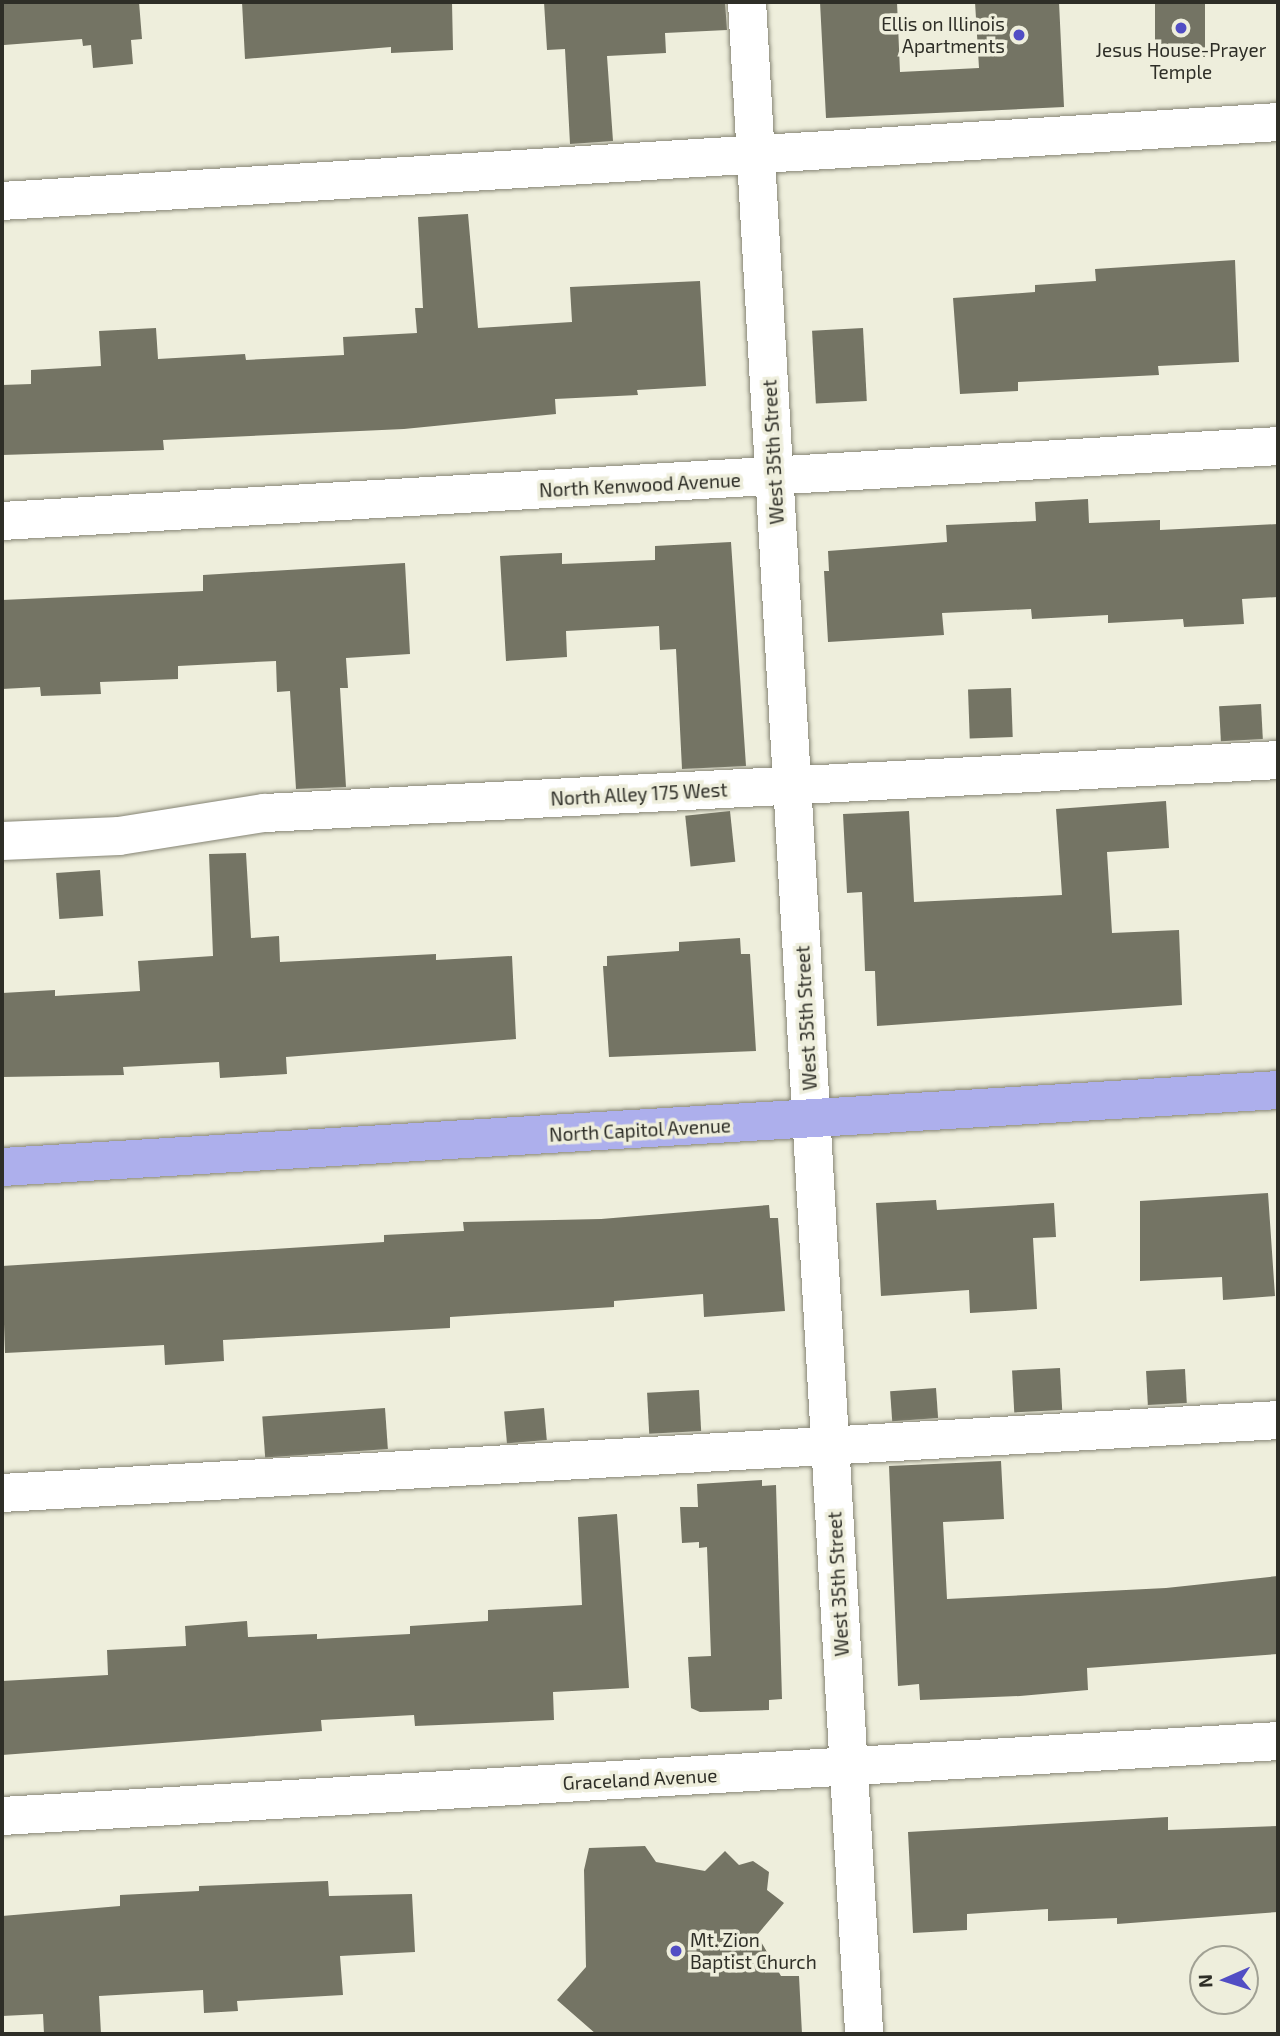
<!DOCTYPE html>
<style>
body{margin:0}
#map{position:relative;width:1280px;height:2036px;overflow:hidden;background:#eeeedc;font-family:"Exo 2",sans-serif}
div>[style]{position:absolute}
[style*='--x']{left:calc(var(--x)*1px);top:calc(var(--y)*1px);width:calc(var(--w)*1px);rotate:calc(var(--a)*1deg)}
.building>*{inset:0;background:#747464;transform-origin:0 0}
.roads{filter:drop-shadow(0 0 2px #858474) drop-shadow(0 0 2px #858474)}
.minor>*{height:38px;margin:-19px;padding:0 19px;transform-origin:19px;border-radius:19px;background:#fff}
.major>*{height:38px;margin:-19px;padding:0 19px;transform-origin:19px;border-radius:19px;background:#adafec}
.dots>*{width:19px;height:19px;translate:-50% -50%;box-sizing:border-box;border:4px solid #eeeedc;border-radius:50%}
span{translate:-50% -50%;white-space:nowrap;text-align:center;line-height:1.15;-webkit-text-stroke:7px #eeeedc;paint-order:stroke}
.poi-label{font-size:19px;color:#2e2e27}
.right{translate:-100% -50%;text-align:right}
.left{translate:0 -50%;text-align:left}
.street-label{font-size:19px;color:#2e2e27}
.frame{position:absolute;inset:0;border:4px solid #2e2e27;pointer-events:none}
.north{position:absolute;left:1189px;top:1945px;width:70px;height:70px;box-sizing:border-box;background:#eeeedc;border:2px solid #a1a194;border-radius:50%;rotate:267deg;font-size:19px;font-weight:700;line-height:28px;text-align:center;color:#2e2e27}
.north::after{content:'';display:block;margin:auto;width:24px;height:32px;background:#514dc4;clip-path:polygon(50% 0,100% 100%,50% 72%,0 100%)}
</style>
<div id="map">
<div class="building">
<div style="clip-path:polygon(2px 2px,139px 2px,142px 39px,131px 40px,133px 64px,93px 68px,91px 45px,83px 46px,82px 39px,4px 45px)"></div>
<div style="clip-path:polygon(242px 2px,452px 2px,453px 50px,391px 53px,391px 47px,245px 59px)"></div>
<div style="clip-path:polygon(544px 2px,725px 2px,727px 30px,665px 33px,666px 53px,607px 56px,613px 141px,570px 144px,565px 49px,547px 50px)"></div>
<div style="clip-path:polygon(820px 2px,897px 2px,900px 72px,979px 68px,975px 2px,1059px 2px,1064px 107px,826px 118px)"></div>
<div style="left:1155px;top:2px;width:50px;height:55px"></div>
<div style="clip-path:polygon(468px 214px,478px 328px,572px 322px,570px 287px,700px 281px,706px 386px,637px 390px,638px 395px,555px 399px,556px 414px,404px 429px,163px 440px,164px 450px,2px 455px,2px 385px,31px 384px,31px 370px,101px 366px,99px 331px,156px 328px,158px 359px,245px 354px,246px 360px,344px 355px,343px 337px,417px 333px,415px 308px,423px 308px,418px 217px)"></div>
<div style="clip-path:polygon(1235px 260px,1239px 362px,1158px 366px,1159px 375px,1018px 382px,1018px 391px,960px 394px,953px 298px,1035px 292px,1035px 285px,1096px 281px,1095px 269px)"></div>
<div style="left:863px;top:328px;width:73px;height:51px;rotate:87deg"></div>
<div style="clip-path:polygon(1088px 499px,1089px 523px,1160px 520px,1160px 530px,1278px 524px,1278px 597px,1242px 599px,1244px 624px,1184px 627px,1183px 619px,1108px 623px,1108px 615px,1032px 619px,1031px 609px,942px 613px,944px 635px,828px 642px,824px 571px,829px 571px,828px 551px,947px 542px,946px 525px,1036px 521px,1035px 502px)"></div>
<div style="clip-path:polygon(731px 542px,746px 766px,682px 769px,676px 649px,660px 650px,659px 626px,566px 631px,567px 657px,506px 661px,500px 556px,562px 553px,562px 564px,655px 560px,655px 546px)"></div>
<div style="clip-path:polygon(405px 563px,410px 654px,346px 658px,348px 688px,340px 688px,346px 787px,296px 789px,290px 691px,277px 692px,276px 661px,178px 666px,178px 679px,100px 682px,101px 694px,41px 696px,40px 687px,2px 689px,2px 600px,203px 591px,203px 575px)"></div>
<div style="left:1011px;top:688px;width:49px;height:43px;rotate:88deg"></div>
<div style="left:1261px;top:704px;width:35px;height:42px;rotate:87deg"></div>
<div style="clip-path:polygon(1166px 801px,1169px 848px,1107px 852px,1112px 933px,1179px 930px,1182px 1005px,877px 1026px,875px 971px,865px 971px,862px 892px,847px 893px,843px 814px,909px 811px,914px 902px,1062px 895px,1056px 809px)"></div>
<div style="left:730px;top:811px;width:51px;height:45px;rotate:84deg"></div>
<div style="clip-path:polygon(246px 853px,251px 938px,279px 936px,280px 962px,436px 954px,436px 960px,512px 956px,516px 1039px,286px 1057px,287px 1074px,220px 1078px,219px 1062px,123px 1067px,124px 1075px,2px 1077px,2px 993px,55px 990px,55px 996px,140px 991px,138px 961px,213px 956px,209px 854px)"></div>
<div style="left:100px;top:870px;width:46px;height:44px;rotate:86deg"></div>
<div style="clip-path:polygon(740px 938px,741px 954px,750px 954px,756px 1051px,609px 1057px,603px 966px,607px 966px,607px 956px,679px 951px,679px 942px)"></div>
<div style="clip-path:polygon(1268px 1193px,1275px 1296px,1223px 1300px,1222px 1277px,1140px 1281px,1140px 1201px)"></div>
<div style="clip-path:polygon(936px 1200px,937px 1210px,1054px 1203px,1056px 1237px,1033px 1238px,1037px 1309px,970px 1313px,969px 1290px,881px 1296px,876px 1203px)"></div>
<div style="clip-path:polygon(769px 1205px,770px 1218px,778px 1218px,785px 1311px,704px 1317px,703px 1294px,614px 1301px,614px 1307px,450px 1317px,450px 1328px,223px 1340px,224px 1361px,165px 1365px,164px 1345px,5px 1353px,2px 1266px,384px 1242px,384px 1235px,464px 1231px,463px 1222px,601px 1219px)"></div>
<div style="left:1060px;top:1368px;width:42px;height:48px;rotate:87deg"></div>
<div style="left:1185px;top:1369px;width:34px;height:39px;rotate:87deg"></div>
<div style="left:936px;top:1388px;width:30px;height:46px;rotate:86deg"></div>
<div style="left:699px;top:1390px;width:41px;height:52px;rotate:87deg"></div>
<div style="left:385px;top:1408px;width:41px;height:123px;rotate:86deg"></div>
<div style="left:544px;top:1408px;width:32px;height:40px;rotate:85deg"></div>
<div style="clip-path:polygon(1001px 1461px,1004px 1519px,943px 1522px,947px 1599px,1166px 1588px,1278px 1576px,1278px 1654px,1087px 1668px,1088px 1690px,1020px 1696px,920px 1700px,919px 1684px,898px 1686px,889px 1466px)"></div>
<div style="clip-path:polygon(762px 1480px,762px 1486px,776px 1485px,782px 1699px,769px 1700px,769px 1710px,700px 1712px,691px 1708px,688px 1657px,711px 1656px,707px 1547px,699px 1548px,699px 1542px,682px 1543px,680px 1507px,698px 1507px,697px 1484px)"></div>
<div style="clip-path:polygon(617px 1514px,629px 1688px,553px 1692px,554px 1720px,415px 1726px,414px 1715px,321px 1720px,322px 1731px,2px 1755px,2px 1681px,108px 1675px,107px 1650px,186px 1646px,185px 1626px,247px 1621px,248px 1637px,317px 1634px,317px 1639px,410px 1634px,410px 1626px,488px 1621px,488px 1610px,582px 1605px,578px 1517px)"></div>
<div style="clip-path:polygon(1168px 1817px,1168px 1830px,1278px 1826px,1278px 1912px,1117px 1924px,1117px 1918px,1048px 1921px,1048px 1909px,967px 1914px,967px 1930px,913px 1933px,908px 1832px)"></div>
<div style="clip-path:polygon(645px 1846px,656px 1862px,705px 1871px,725px 1851px,739px 1865px,753px 1861px,769px 1872px,767px 1890px,784px 1903px,757px 1935px,781px 1976px,799px 1976px,802px 2034px,596px 2034px,557px 2000px,586px 1967px,584px 1870px,589px 1848px)"></div>
<div style="clip-path:polygon(328px 1881px,329px 1896px,412px 1894px,415px 1952px,340px 1956px,343px 1995px,237px 2001px,238px 2011px,204px 2013px,203px 1990px,99px 1996px,101px 2034px,44px 2034px,43px 2014px,2px 2016px,2px 1916px,120px 1906px,120px 1895px,199px 1891px,199px 1886px)"></div>
</div>
<div class="roads">
<div class="minor">
<div style="--x:747;--y:2;--w:2035;--a:86.7"></div>
<div style="--x:2;--y:201;--w:1278;--a:-3.54"></div>
<div style="--x:2;--y:521;--w:1278;--a:-3.36"></div>
<div style="--x:2;--y:841;--w:117;--a:-2.4"></div>
<div style="--x:119;--y:836;--w:148;--a:-9"></div>
<div style="--x:265;--y:813;--w:1014;--a:-2.99"></div>
<div style="--x:2;--y:1493;--w:1278;--a:-3.27"></div>
<div style="--x:2;--y:1816;--w:1278;--a:-3.36"></div>
</div>
<div class="major">
<div style="--x:2;--y:1167;--w:1278;--a:-3.45"></div>
</div>
</div>
<div class="dots">
<div style="left:1181px;top:28px;background:#514dc4"></div>
<div style="left:1019px;top:35px;background:#514dc4"></div>
<div style="left:676px;top:1951px;background:#514dc4"></div>
</div>
<div class="poi-label">
<span class="right" style="left:1005px;top:35px">Ellis on Illinois<br>Apartments</span>
<span style="left:1181px;top:61px">Jesus House-Prayer<br>Temple</span>
<span class="left" style="left:690px;top:1951px">Mt. Zion<br>Baptist Church</span>
</div>
<div class="street-label">
<span style="left:773px;top:452px;rotate:-93deg">West 35th Street</span>
<span style="left:640px;top:485px;rotate:-3deg">North Kenwood Avenue</span>
<span style="left:639px;top:794px;rotate:-3deg">North Alley 175 West</span>
<span style="left:806px;top:1018px;rotate:-93deg">West 35th Street</span>
<span style="left:640px;top:1130px;rotate:-3deg">North Capitol Avenue</span>
<span style="left:838px;top:1584px;rotate:-93deg">West 35th Street</span>
<span style="left:640px;top:1779px;rotate:-3deg">Graceland Avenue</span>
</div>
<div class="frame"></div>
<div class="north">N</div>
</div>
